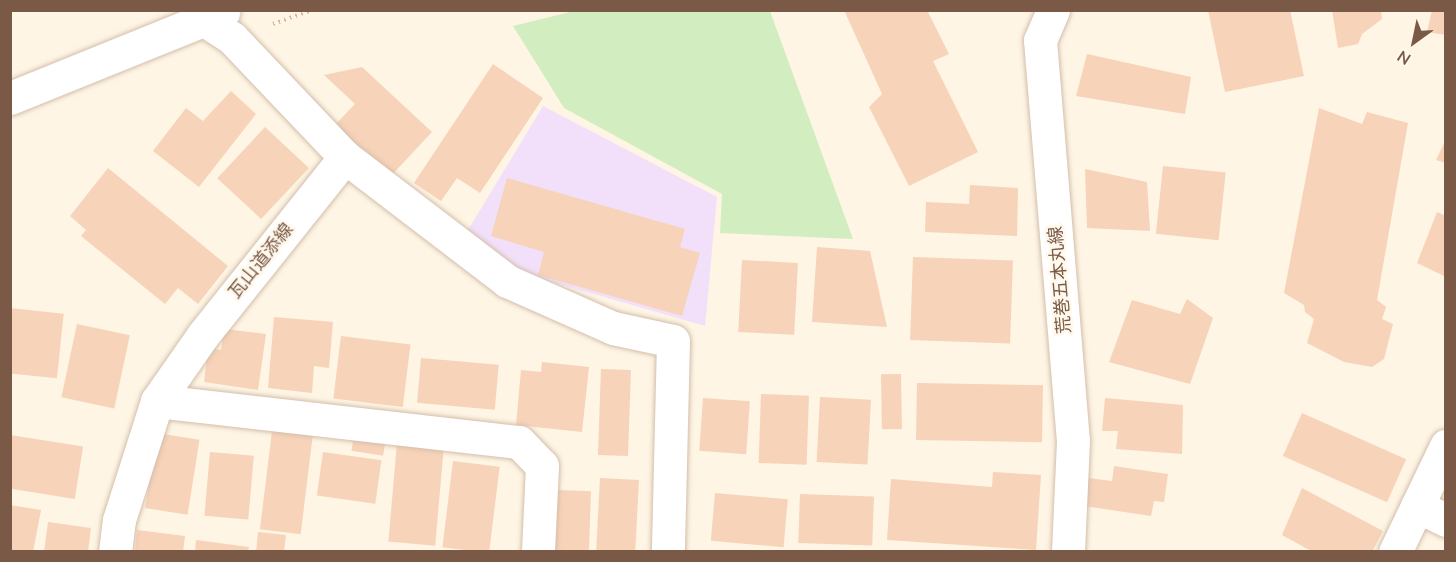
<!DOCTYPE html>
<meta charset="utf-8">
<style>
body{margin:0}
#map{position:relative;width:1456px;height:562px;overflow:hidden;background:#fef5e4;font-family:"Nunito Sans","Noto Sans JP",sans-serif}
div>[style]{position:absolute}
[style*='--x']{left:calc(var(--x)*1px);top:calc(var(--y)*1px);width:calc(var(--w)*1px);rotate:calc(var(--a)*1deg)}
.education>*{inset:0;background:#f2e0fb}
.green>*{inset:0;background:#d2eec0}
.building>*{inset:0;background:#f7d3b9;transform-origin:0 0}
.path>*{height:4px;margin-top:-2px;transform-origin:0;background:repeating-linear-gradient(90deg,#dcb69b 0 1.5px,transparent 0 6px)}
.roads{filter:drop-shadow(0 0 2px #d4beab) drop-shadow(0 0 2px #d4beab)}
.minor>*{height:33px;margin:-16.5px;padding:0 16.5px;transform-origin:16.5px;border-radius:16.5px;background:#fff}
span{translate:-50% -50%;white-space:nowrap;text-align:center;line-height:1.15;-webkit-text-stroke:5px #fff8ec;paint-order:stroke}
.street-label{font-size:18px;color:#7a5a46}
.frame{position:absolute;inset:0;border:12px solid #7a5a46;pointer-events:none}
.north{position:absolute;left:1384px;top:12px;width:60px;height:60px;-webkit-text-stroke:4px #fff8ec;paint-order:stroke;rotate:213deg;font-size:16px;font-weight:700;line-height:24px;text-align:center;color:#7a5a46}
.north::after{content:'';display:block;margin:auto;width:21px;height:27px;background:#7a5a46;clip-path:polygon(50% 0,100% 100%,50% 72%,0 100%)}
</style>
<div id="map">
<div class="education">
<div style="clip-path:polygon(543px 106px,717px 197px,705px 326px,514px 271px,465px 235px)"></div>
</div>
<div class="green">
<div style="clip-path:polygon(574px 11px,770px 11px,853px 239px,720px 233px,722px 194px,564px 108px,513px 26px)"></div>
</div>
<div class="building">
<div style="clip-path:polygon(844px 10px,927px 10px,949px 54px,933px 61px,978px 152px,909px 186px,869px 107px,882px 94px)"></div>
<div style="clip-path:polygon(1208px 10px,1290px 10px,1304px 76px,1225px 92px)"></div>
<div style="clip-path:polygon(1332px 10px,1381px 10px,1382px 19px,1362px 34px,1358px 44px,1338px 48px)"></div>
<div style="clip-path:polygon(1432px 10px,1446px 10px,1446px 35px,1427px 32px)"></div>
<div style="clip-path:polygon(1087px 54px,1191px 77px,1185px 114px,1076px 96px)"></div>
<div style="clip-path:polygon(493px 64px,543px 98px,480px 193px,457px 178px,441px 201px,414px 183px)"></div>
<div style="clip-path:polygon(362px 67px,432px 132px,389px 178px,333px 127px,355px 104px,324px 75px)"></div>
<div style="clip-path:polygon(231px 91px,256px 114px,199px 187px,153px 151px,186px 108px,203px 121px)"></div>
<div style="clip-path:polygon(1319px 108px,1362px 124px,1367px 112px,1408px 123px,1377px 300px,1386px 307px,1382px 319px,1393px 324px,1384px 359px,1372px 367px,1344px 362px,1307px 343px,1314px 319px,1305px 312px,1304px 305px,1284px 293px)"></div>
<div style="left:265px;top:127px;width:60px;height:70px;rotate:43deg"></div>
<div style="clip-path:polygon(1446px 139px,1446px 163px,1436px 160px)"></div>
<div style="left:1163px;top:166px;width:63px;height:68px;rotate:6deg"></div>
<div style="clip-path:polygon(108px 168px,228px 266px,198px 304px,178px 288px,165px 304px,81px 236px,86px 230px,70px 216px)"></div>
<div style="clip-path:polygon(1085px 169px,1147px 182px,1150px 231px,1087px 228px)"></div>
<div style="clip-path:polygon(507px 178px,685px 229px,680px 247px,700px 253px,682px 316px,538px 275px,544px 252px,491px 236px)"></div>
<div style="clip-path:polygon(970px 185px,1018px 188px,1017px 236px,925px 232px,926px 202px,969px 204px)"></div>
<div style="clip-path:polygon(1437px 212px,1446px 216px,1446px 277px,1417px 263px)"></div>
<div style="clip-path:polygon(817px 247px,870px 251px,887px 327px,812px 322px)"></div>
<div style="left:913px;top:257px;width:100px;height:83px;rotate:2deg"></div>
<div style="left:742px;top:260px;width:56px;height:72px;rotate:3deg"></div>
<div style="clip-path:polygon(1187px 299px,1213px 318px,1190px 384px,1109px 362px,1132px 300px,1180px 314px)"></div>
<div style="left:10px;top:308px;width:54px;height:65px;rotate:6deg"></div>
<div style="clip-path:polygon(274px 317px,333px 322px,329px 368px,314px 366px,312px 393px,268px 388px)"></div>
<div style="left:77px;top:324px;width:54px;height:75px;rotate:12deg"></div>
<div style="clip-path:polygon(224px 329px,266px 334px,258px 390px,204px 382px,208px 348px,221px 350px)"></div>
<div style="left:341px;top:336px;width:70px;height:63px;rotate:7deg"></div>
<div style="left:421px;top:358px;width:78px;height:45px;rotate:5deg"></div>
<div style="clip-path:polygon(542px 362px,589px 367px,582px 432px,516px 425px,521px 370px,541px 372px)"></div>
<div style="left:601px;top:369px;width:30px;height:86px;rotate:2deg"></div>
<div style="left:901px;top:374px;width:55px;height:20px;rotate:89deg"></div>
<div style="left:917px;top:383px;width:126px;height:57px;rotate:1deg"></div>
<div style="left:761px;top:394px;width:48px;height:69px;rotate:2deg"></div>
<div style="left:820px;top:397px;width:51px;height:65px;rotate:3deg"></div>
<div style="left:703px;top:398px;width:47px;height:53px;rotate:4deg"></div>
<div style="clip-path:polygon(1105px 398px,1183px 405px,1182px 454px,1116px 449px,1118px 431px,1102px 431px)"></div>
<div style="left:1302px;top:413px;width:114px;height:47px;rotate:24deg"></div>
<div style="left:272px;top:431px;width:41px;height:99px;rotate:7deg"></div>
<div style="left:157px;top:433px;width:43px;height:76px;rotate:9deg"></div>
<div style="left:10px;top:435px;width:74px;height:53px;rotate:9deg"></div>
<div style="left:354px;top:435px;width:32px;height:16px;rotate:9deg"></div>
<div style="left:397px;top:443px;width:47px;height:99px;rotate:5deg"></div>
<div style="left:210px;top:452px;width:44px;height:64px;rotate:5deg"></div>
<div style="left:323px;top:452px;width:59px;height:44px;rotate:8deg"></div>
<div style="left:453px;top:461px;width:47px;height:87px;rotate:7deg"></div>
<div style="clip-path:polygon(1114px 466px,1168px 474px,1164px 502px,1154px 501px,1151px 516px,1084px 506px,1088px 478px,1112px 481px)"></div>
<div style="clip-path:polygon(993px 472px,1041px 475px,1036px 550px,887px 540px,891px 479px,992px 487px)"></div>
<div style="left:600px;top:478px;width:39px;height:74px;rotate:3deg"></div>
<div style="clip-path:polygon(1302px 488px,1383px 531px,1372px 552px,1313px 552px,1282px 535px)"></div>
<div style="left:557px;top:490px;width:34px;height:62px;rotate:2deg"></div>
<div style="left:715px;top:493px;width:73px;height:48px;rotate:5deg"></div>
<div style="left:800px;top:494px;width:74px;height:49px;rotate:2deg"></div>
<div style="clip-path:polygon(10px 505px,41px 510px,33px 552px,10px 552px)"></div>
<div style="clip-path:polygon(48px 522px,91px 528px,88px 552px,44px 552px)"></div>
<div style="clip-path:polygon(137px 530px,185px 536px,183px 552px,135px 552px)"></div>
<div style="clip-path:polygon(258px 532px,286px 535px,284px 552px,256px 552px)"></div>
<div style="clip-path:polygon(196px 540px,249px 547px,248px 552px,195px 552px)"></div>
</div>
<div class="path">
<div style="--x:273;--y:24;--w:41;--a:-19.7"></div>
</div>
<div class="roads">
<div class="minor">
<div style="--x:1053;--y:10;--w:33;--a:113"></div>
<div style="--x:1040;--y:40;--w:402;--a:85.3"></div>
<div style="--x:1073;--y:441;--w:111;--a:92.6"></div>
<div style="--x:10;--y:98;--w:230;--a:-22"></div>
<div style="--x:345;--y:157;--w:204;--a:37.4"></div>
<div style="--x:507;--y:281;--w:116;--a:23.9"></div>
<div style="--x:613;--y:328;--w:61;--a:12.2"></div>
<div style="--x:673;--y:341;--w:211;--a:91.4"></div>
<div style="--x:157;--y:401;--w:364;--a:6.5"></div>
<div style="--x:519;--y:442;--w:33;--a:46"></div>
<div style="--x:542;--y:466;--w:86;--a:92.7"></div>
<div style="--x:1417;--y:506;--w:32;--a:26"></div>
<div style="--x:115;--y:552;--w:32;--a:-83"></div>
<div style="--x:119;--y:520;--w:125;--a:-72.3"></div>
<div style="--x:157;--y:401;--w:80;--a:-55.1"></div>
<div style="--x:203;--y:335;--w:228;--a:-51.4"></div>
<div style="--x:345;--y:157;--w:164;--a:-133.5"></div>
<div style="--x:232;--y:38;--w:33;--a:-147"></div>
<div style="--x:1395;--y:552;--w:118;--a:-64.3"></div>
</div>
</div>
<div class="street-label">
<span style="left:261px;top:261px;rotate:-51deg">瓦山道添線</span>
<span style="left:1060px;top:280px;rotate:-95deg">荒巻五本丸線</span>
</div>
<div class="frame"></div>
<div class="north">N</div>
</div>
